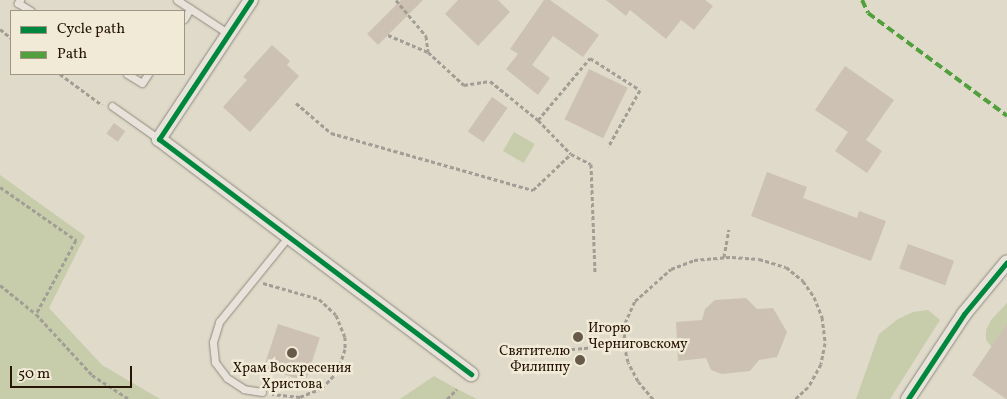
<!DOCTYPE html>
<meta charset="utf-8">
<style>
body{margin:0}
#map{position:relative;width:1007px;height:399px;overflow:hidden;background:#dfdac9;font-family:Vollkorn,serif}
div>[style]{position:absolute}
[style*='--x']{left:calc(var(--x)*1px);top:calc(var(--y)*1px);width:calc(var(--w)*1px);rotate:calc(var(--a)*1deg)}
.green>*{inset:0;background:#c7cdab;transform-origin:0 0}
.building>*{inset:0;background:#cdc1b3;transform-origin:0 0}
.path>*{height:3px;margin-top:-1.5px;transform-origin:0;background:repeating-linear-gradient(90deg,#a29e95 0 4px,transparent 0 6.5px)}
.roads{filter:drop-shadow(0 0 1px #8e897e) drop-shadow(0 0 1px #8e897e)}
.lane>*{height:7px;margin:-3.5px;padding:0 3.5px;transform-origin:3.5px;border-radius:3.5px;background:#e7e3db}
.street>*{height:14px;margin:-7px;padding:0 7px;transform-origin:7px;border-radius:7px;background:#e7e3db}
.quiet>*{height:4px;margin-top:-2px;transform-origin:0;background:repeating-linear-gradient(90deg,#51a03d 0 8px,transparent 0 12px)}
.cycleway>*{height:5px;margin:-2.5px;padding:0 2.5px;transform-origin:2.5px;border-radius:2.5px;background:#00873e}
.dots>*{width:14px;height:14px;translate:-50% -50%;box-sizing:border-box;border:2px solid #f0ead6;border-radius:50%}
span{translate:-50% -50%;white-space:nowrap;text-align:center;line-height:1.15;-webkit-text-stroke:5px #f0ead6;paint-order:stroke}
.poi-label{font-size:14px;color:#281506}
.left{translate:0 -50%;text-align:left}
.right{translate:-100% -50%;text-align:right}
.legend{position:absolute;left:10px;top:10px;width:175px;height:65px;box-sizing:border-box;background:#f0ead6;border:1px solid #a09583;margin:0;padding:6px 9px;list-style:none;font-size:15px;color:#281506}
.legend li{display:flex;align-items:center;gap:10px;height:25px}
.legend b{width:25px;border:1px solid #a09583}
.scale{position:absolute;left:10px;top:366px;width:122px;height:22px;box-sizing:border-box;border:2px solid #281506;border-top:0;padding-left:6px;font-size:15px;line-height:18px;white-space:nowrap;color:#281506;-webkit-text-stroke:4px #f0ead6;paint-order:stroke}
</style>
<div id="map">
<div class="green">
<div style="left:514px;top:132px;width:24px;height:22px;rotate:30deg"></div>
<div style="clip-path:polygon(0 175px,85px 236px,49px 308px,102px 365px,160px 399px,0 399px)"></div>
<div style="clip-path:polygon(1007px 303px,1007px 366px,986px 340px,986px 330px,991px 320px)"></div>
<div style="clip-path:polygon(928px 310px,940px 320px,890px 399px,856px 399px,879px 334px,898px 319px,913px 312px)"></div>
<div style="clip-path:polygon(434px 376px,457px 389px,477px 399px,400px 399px)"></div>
</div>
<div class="building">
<div style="clip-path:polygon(401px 0,423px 0,378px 45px,367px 34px)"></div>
<div style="clip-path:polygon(458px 0,498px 0,510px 12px,478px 46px,445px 14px)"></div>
<div style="clip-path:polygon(544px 0,550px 0,599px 35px,583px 57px,553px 36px,532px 65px,550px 78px,538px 95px,506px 69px,518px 54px,510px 49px)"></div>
<div style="clip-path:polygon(606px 0,705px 0,713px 6px,694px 30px,681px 20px,666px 39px,630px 10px,626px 16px)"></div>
<div style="clip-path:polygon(272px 45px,290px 61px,287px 65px,299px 76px,250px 132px,223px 107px,247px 80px,243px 77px)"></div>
<div style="clip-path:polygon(845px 66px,894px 100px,866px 140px,882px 151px,867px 173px,835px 151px,848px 132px,815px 110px)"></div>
<div style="left:589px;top:69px;width:43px;height:56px;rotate:26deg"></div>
<div style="left:492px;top:97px;width:19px;height:42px;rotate:35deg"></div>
<div style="left:114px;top:123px;width:14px;height:13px;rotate:36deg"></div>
<div style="clip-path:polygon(767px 172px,807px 187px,803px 198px,857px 218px,859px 211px,886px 221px,871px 261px,751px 216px)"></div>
<div style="left:908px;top:244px;width:49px;height:26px;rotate:20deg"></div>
<div style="clip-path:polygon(746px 298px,757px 309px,773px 308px,787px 332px,777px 357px,759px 360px,750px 371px,722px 374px,711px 370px,706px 358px,678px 361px,676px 322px,702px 320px,705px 309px,715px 300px)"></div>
<div style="left:278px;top:324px;width:44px;height:46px;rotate:18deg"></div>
<div style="clip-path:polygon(1007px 324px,1007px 399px,1006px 399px,972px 375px)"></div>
</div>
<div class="path">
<div style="--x:396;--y:0;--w:47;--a:50.2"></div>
<div style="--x:426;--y:36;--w:16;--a:83"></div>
<div style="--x:0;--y:29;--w:14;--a:39"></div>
<div style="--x:388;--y:35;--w:43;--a:23"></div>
<div style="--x:428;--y:52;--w:49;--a:42.5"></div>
<div style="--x:464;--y:85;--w:26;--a:-9"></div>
<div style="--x:490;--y:81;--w:62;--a:39.1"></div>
<div style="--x:538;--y:120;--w:47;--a:45.9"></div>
<div style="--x:60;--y:74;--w:52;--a:36.4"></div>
<div style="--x:296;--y:103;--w:46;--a:40.6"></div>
<div style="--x:331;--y:133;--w:210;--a:15.8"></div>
<div style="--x:533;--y:190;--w:52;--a:-43.5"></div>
<div style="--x:571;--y:154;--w:22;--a:27"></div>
<div style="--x:591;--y:164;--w:109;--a:87.9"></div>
<div style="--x:538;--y:120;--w:81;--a:-50"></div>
<div style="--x:590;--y:58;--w:59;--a:32.6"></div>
<div style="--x:640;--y:90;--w:65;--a:119.3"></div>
<div style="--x:0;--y:187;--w:93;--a:34.9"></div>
<div style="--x:76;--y:240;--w:84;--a:118.4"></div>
<div style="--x:36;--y:314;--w:83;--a:47.4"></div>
<div style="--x:92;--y:375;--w:44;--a:33"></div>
<div style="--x:724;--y:257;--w:28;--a:-80"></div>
<div style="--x:263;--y:283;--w:58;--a:15.9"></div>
<div style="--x:319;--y:299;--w:23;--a:43"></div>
<div style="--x:336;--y:315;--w:24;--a:68"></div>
<div style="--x:345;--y:337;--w:12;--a:90"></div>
<div style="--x:345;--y:349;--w:23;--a:108"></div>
<div style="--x:338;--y:371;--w:23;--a:133"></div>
<div style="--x:322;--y:388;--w:24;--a:158"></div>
<div style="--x:300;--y:397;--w:28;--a:-174"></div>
<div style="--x:0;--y:285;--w:46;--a:38.9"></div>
<div style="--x:526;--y:353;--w:152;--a:-4.9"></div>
<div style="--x:447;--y:399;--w:14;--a:-45"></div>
<div style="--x:653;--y:399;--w:23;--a:-130"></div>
<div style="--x:638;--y:381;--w:21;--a:-118"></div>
<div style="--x:628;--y:362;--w:18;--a:-103"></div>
<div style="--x:624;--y:344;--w:21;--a:-87"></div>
<div style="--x:625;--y:323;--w:24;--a:-66"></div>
<div style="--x:635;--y:301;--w:48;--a:-41.6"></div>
<div style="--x:671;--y:269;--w:25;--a:-21"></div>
<div style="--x:694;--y:260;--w:38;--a:-5"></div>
<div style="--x:732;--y:257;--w:27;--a:4"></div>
<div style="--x:759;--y:259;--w:28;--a:17"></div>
<div style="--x:786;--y:267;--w:22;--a:39"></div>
<div style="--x:803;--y:281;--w:19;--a:55"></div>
<div style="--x:814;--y:297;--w:22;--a:68"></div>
<div style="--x:822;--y:317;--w:26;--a:83"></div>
<div style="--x:825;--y:343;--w:21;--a:101"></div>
<div style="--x:821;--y:364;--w:26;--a:119"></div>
<div style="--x:808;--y:387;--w:18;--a:137"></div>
</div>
<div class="roads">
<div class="lane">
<div style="--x:20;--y:0;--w:4;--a:124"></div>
<div style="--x:18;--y:3;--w:15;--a:32"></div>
<div style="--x:177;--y:0;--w:62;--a:33.2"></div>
<div style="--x:184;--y:19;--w:12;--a:-59"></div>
<div style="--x:127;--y:74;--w:17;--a:31"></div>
<div style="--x:142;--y:83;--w:11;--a:-56"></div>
<div style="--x:112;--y:106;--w:57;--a:35.1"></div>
<div style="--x:262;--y:392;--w:18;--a:-171"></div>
<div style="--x:244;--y:389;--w:20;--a:-147"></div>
<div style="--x:227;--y:378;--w:20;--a:-127"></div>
<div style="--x:215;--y:362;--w:20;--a:-96"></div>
<div style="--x:213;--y:342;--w:21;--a:-73"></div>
<div style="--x:219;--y:322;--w:109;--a:-50.9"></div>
</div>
<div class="street">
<div style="--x:251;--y:0;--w:167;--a:123.5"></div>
<div style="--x:159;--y:139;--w:391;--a:37"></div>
<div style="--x:908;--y:399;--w:102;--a:-56.6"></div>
<div style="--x:964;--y:314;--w:67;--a:-50.4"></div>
</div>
</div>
<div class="quiet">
<div style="--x:862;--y:0;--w:14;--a:65"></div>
<div style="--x:868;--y:13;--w:173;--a:36.5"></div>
</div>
<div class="cycleway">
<div style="--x:251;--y:0;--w:167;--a:123.5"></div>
<div style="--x:159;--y:139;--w:391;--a:37"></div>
<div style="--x:908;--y:399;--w:102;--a:-56.6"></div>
<div style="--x:964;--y:314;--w:67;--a:-50.4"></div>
</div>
<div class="dots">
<div style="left:578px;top:337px;background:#685a4a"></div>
<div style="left:292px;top:353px;background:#685a4a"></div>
<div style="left:580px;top:360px;background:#685a4a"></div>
</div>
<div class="poi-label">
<span class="left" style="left:588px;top:337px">Игорю<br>Черниговскому</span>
<span class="right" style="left:570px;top:360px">Святителю<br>Филиппу</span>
<span style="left:292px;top:377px">Храм Воскресения<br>Христова</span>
</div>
<ul class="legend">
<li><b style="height:6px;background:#00873e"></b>Cycle path</li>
<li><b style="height:6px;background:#51a03d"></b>Path</li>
</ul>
<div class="scale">50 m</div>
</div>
